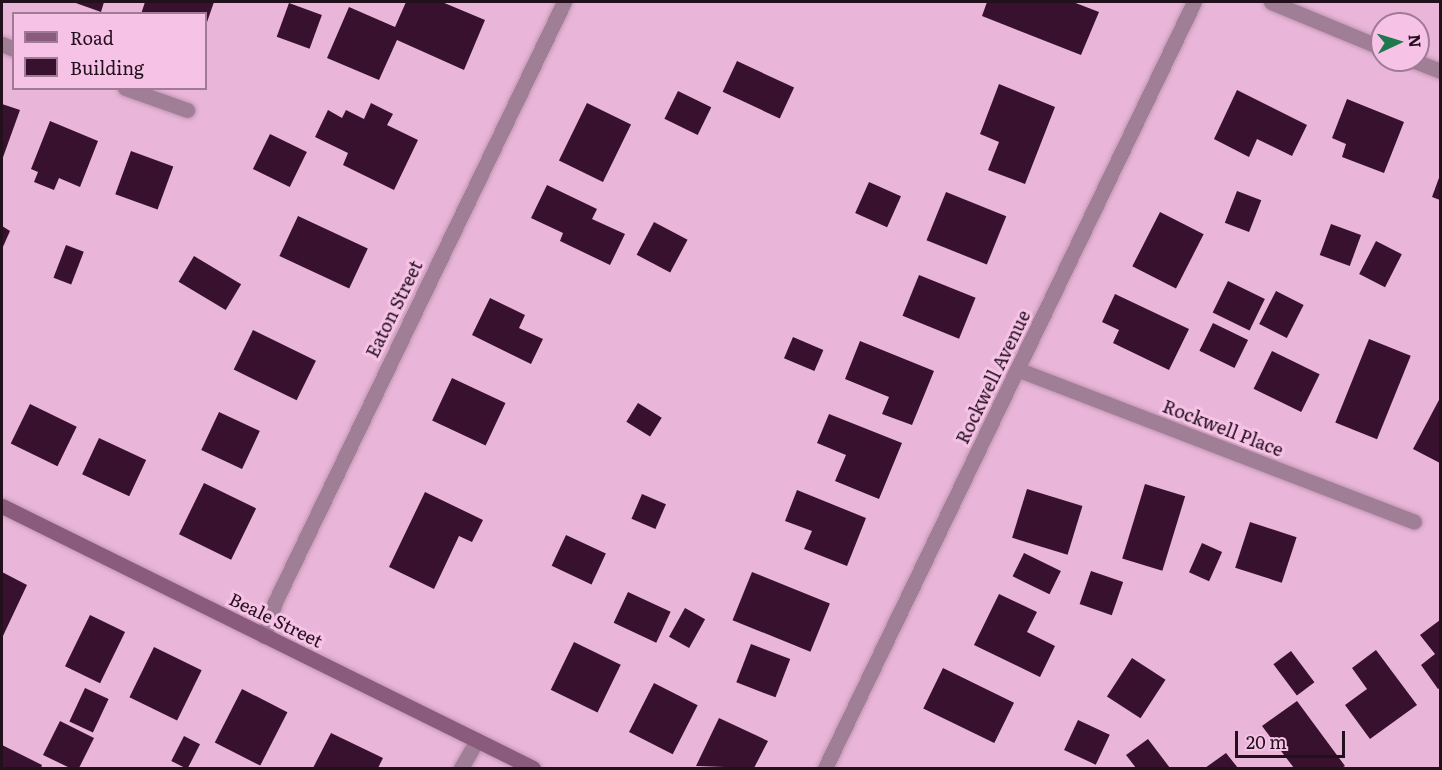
<!DOCTYPE html>
<style>
body{margin:0}
#map{position:relative;width:1442px;height:770px;overflow:hidden;background:#e9b6d9;font-family:Literata,serif}
div>[style]{position:absolute}
[style*='--x']{left:calc(var(--x)*1px);top:calc(var(--y)*1px);width:calc(var(--w)*1px);rotate:calc(var(--a)*1deg)}
.building>*{inset:0;background:#38112f;transform-origin:0 0}
.roads{filter:drop-shadow(0 0 2px #c195b3) drop-shadow(0 0 2px #c195b3)}
.minor>*{height:15px;margin:-7.5px;padding:0 7.5px;transform-origin:7.5px;border-radius:7.5px;background:#a07f96}
.secondary>*{height:15px;margin:-7.5px;padding:0 7.5px;transform-origin:7.5px;border-radius:7.5px;background:#8b5b7d}
span{translate:-50% -50%;white-space:nowrap;text-align:center;line-height:1.15;-webkit-text-stroke:6px #f6c2e6;paint-order:stroke}
.street-label{font-size:18px;color:#22101d}
.frame{position:absolute;inset:0;border:3px solid #22101d;pointer-events:none}
.legend{position:absolute;left:12px;top:12px;width:195px;height:78px;box-sizing:border-box;background:#f6c2e6;border:2px solid #a17b96;margin:0;padding:8px 10px;list-style:none;font-size:18px;color:#22101d}
.legend li{display:flex;align-items:center;gap:12px;height:30px}
.legend b{width:30px;border:2px solid #a17b96}
.north{position:absolute;left:1370px;top:12px;width:60px;height:60px;box-sizing:border-box;background:#f6c2e6;border:2px solid #a17b96;border-radius:50%;rotate:86deg;font-size:16px;font-weight:700;line-height:24px;text-align:center;color:#22101d}
.north::after{content:'';display:block;margin:auto;width:21px;height:27px;background:#1f794e;clip-path:polygon(50% 0,100% 100%,50% 72%,0 100%)}
.scale{position:absolute;left:1235px;top:731px;width:110px;height:27px;box-sizing:border-box;border:3px solid #22101d;border-top:0;padding-left:8px;font-size:18px;line-height:21px;white-space:nowrap;color:#22101d;-webkit-text-stroke:4px #f6c2e6;paint-order:stroke}
</style>
<div id="map">
<div class="building">
<div style="clip-path:polygon(73px 2px,104px 2px,101px 12px)"></div>
<div style="clip-path:polygon(145px 2px,214px 2px,206px 25px,206px 14px,141px 14px)"></div>
<div style="clip-path:polygon(406px 2px,442px 2px,485px 20px,464px 70px,397px 40px,379px 80px,327px 58px,349px 7px,395px 27px)"></div>
<div style="clip-path:polygon(987px 2px,1073px 2px,1099px 12px,1081px 55px,982px 16px)"></div>
<div style="left:289px;top:3px;width:35px;height:36px;rotate:20deg"></div>
<div style="left:737px;top:61px;width:63px;height:34px;rotate:25deg"></div>
<div style="clip-path:polygon(999px 84px,1055px 107px,1025px 184px,988px 170px,999px 142px,980px 134px)"></div>
<div style="clip-path:polygon(1237px 90px,1307px 125px,1292px 156px,1257px 139px,1249px 157px,1214px 139px)"></div>
<div style="left:678px;top:91px;width:37px;height:31px;rotate:26deg"></div>
<div style="clip-path:polygon(1347px 99px,1404px 122px,1384px 173px,1342px 157px,1346px 144px,1332px 138px)"></div>
<div style="clip-path:polygon(371px 103px,393px 114px,387px 125px,418px 140px,394px 190px,343px 165px,348px 153px,315px 137px,328px 110px,342px 118px,346px 110px,364px 119px)"></div>
<div style="left:587px;top:103px;width:49px;height:64px;rotate:26deg"></div>
<div style="clip-path:polygon(2px 104px,20px 110px,2px 160px)"></div>
<div style="clip-path:polygon(50px 121px,98px 141px,80px 187px,59px 178px,54px 190px,34px 182px,38px 172px,31px 169px)"></div>
<div style="left:270px;top:134px;width:41px;height:39px;rotate:26deg"></div>
<div style="left:131px;top:151px;width:45px;height:46px;rotate:20deg"></div>
<div style="clip-path:polygon(1440px 175px,1440px 200px,1432px 197px)"></div>
<div style="left:869px;top:182px;width:35px;height:34px;rotate:24deg"></div>
<div style="clip-path:polygon(547px 185px,597px 209px,592px 219px,625px 234px,610px 265px,560px 241px,563px 233px,531px 218px)"></div>
<div style="left:1237px;top:191px;width:26px;height:34px;rotate:21deg"></div>
<div style="left:946px;top:192px;width:65px;height:52px;rotate:22deg"></div>
<div style="left:1160px;top:212px;width:49px;height:61px;rotate:27deg"></div>
<div style="left:298px;top:216px;width:77px;height:44px;rotate:25deg"></div>
<div style="left:654px;top:222px;width:38px;height:37px;rotate:28deg"></div>
<div style="left:1331px;top:224px;width:32px;height:33px;rotate:20deg"></div>
<div style="clip-path:polygon(2px 226px,10px 231px,2px 249px)"></div>
<div style="left:1376px;top:241px;width:29px;height:37px;rotate:27deg"></div>
<div style="left:66px;top:245px;width:19px;height:35px;rotate:21deg"></div>
<div style="left:194px;top:256px;width:55px;height:30px;rotate:31deg"></div>
<div style="left:919px;top:275px;width:61px;height:44px;rotate:22deg"></div>
<div style="left:1228px;top:281px;width:41px;height:35px;rotate:26deg"></div>
<div style="left:1276px;top:291px;width:31px;height:37px;rotate:27deg"></div>
<div style="clip-path:polygon(1115px 294px,1189px 329px,1169px 370px,1113px 343px,1119px 330px,1102px 322px)"></div>
<div style="clip-path:polygon(490px 298px,525px 315px,519px 328px,543px 339px,531px 364px,472px 335px)"></div>
<div style="left:1213px;top:323px;width:39px;height:31px;rotate:26deg"></div>
<div style="left:253px;top:330px;width:70px;height:44px;rotate:26deg"></div>
<div style="left:793px;top:337px;width:33px;height:23px;rotate:23deg"></div>
<div style="left:1369px;top:339px;width:45px;height:90px;rotate:22deg"></div>
<div style="clip-path:polygon(860px 341px,934px 371px,912px 425px,882px 414px,889px 397px,845px 379px)"></div>
<div style="left:1272px;top:351px;width:53px;height:42px;rotate:26deg"></div>
<div style="left:452px;top:378px;width:59px;height:47px;rotate:25deg"></div>
<div style="clip-path:polygon(1440px 398px,1440px 463px,1413px 449px)"></div>
<div style="left:638px;top:403px;width:28px;height:22px;rotate:32deg"></div>
<div style="left:30px;top:404px;width:52px;height:44px;rotate:26deg"></div>
<div style="left:219px;top:412px;width:45px;height:42px;rotate:25deg"></div>
<div style="clip-path:polygon(829px 414px,902px 443px,879px 499px,835px 481px,846px 455px,817px 443px)"></div>
<div style="left:99px;top:438px;width:52px;height:40px;rotate:25deg"></div>
<div style="left:204px;top:483px;width:58px;height:57px;rotate:26deg"></div>
<div style="left:1145px;top:484px;width:42px;height:78px;rotate:17deg"></div>
<div style="left:1027px;top:489px;width:58px;height:51px;rotate:17deg"></div>
<div style="clip-path:polygon(797px 490px,866px 518px,847px 566px,804px 549px,812px 531px,785px 521px)"></div>
<div style="clip-path:polygon(425px 492px,483px 520px,472px 542px,459px 536px,434px 589px,389px 567px)"></div>
<div style="left:642px;top:494px;width:26px;height:27px;rotate:23deg"></div>
<div style="left:1250px;top:522px;width:49px;height:48px;rotate:18deg"></div>
<div style="left:566px;top:535px;width:44px;height:34px;rotate:25deg"></div>
<div style="left:1202px;top:543px;width:22px;height:32px;rotate:24deg"></div>
<div style="left:1024px;top:553px;width:41px;height:26px;rotate:26deg"></div>
<div style="left:1091px;top:571px;width:34px;height:35px;rotate:19deg"></div>
<div style="clip-path:polygon(2px 572px,27px 585px,2px 638px)"></div>
<div style="left:752px;top:572px;width:84px;height:52px;rotate:22deg"></div>
<div style="left:628px;top:592px;width:47px;height:34px;rotate:25deg"></div>
<div style="clip-path:polygon(999px 594px,1037px 612px,1027px 632px,1055px 646px,1040px 677px,974px 645px)"></div>
<div style="left:685px;top:608px;width:23px;height:33px;rotate:29deg"></div>
<div style="left:90px;top:615px;width:39px;height:57px;rotate:26deg"></div>
<div style="clip-path:polygon(1440px 620px,1440px 688px,1438px 689px,1421px 665px,1435px 654px,1420px 635px)"></div>
<div style="left:574px;top:642px;width:52px;height:53px;rotate:26deg"></div>
<div style="left:751px;top:644px;width:42px;height:41px;rotate:21deg"></div>
<div style="left:154px;top:647px;width:53px;height:56px;rotate:26deg"></div>
<div style="clip-path:polygon(1376px 650px,1417px 705px,1370px 739px,1345px 705px,1367px 689px,1352px 668px)"></div>
<div style="left:1291px;top:651px;width:39px;height:22px;rotate:53deg"></div>
<div style="left:1132px;top:658px;width:40px;height:46px;rotate:33deg"></div>
<div style="left:943px;top:668px;width:79px;height:45px;rotate:26deg"></div>
<div style="left:654px;top:683px;width:49px;height:55px;rotate:27deg"></div>
<div style="left:85px;top:688px;width:26px;height:37px;rotate:25deg"></div>
<div style="left:242px;top:689px;width:51px;height:60px;rotate:27deg"></div>
<div style="clip-path:polygon(1297px 701px,1345px 766px,1341px 768px,1294px 768px,1262px 726px)"></div>
<div style="clip-path:polygon(719px 718px,768px 741px,754px 768px,696px 766px)"></div>
<div style="left:1078px;top:720px;width:35px;height:33px;rotate:25deg"></div>
<div style="clip-path:polygon(60px 721px,94px 738px,79px 768px,70px 768px,43px 755px)"></div>
<div style="clip-path:polygon(331px 733px,383px 758px,378px 768px,313px 768px)"></div>
<div style="left:184px;top:736px;width:18px;height:28px;rotate:27deg"></div>
<div style="clip-path:polygon(1148px 739px,1170px 768px,1136px 768px,1126px 755px)"></div>
<div style="clip-path:polygon(2px 745px,42px 765px,41px 768px,2px 768px)"></div>
<div style="clip-path:polygon(1226px 753px,1238px 768px,1205px 768px)"></div>
</div>
<div class="roads">
<div class="minor">
<div style="--x:1271;--y:2;--w:120;--a:22.5"></div>
<div style="--x:2;--y:44;--w:13;--a:23"></div>
<div style="--x:1412;--y:60;--w:30;--a:21"></div>
<div style="--x:125;--y:88;--w:66;--a:19.5"></div>
<div style="--x:1019;--y:370;--w:423;--a:21"></div>
<div style="--x:264;--y:636;--w:36;--a:-72"></div>
<div style="--x:275;--y:602;--w:666;--a:-64.28"></div>
<div style="--x:461;--y:768;--w:32;--a:-60"></div>
<div style="--x:825;--y:768;--w:850;--a:-64.28"></div>
</div>
<div class="secondary">
<div style="--x:2;--y:506;--w:592;--a:26.26"></div>
</div>
</div>
<div class="street-label">
<span style="left:394px;top:309px;rotate:-64deg">Eaton Street</span>
<span style="left:993px;top:377px;rotate:-64deg">Rockwell Avenue</span>
<span style="left:1223px;top:428px;rotate:21deg">Rockwell Place</span>
<span style="left:276px;top:620px;rotate:26deg">Beale Street</span>
</div>
<div class="frame"></div>
<ul class="legend">
<li><b style="height:8px;background:#8b5b7d"></b>Road</li>
<li><b style="height:16px;background:#38112f"></b>Building</li>
</ul>
<div class="north">N</div>
<div class="scale">20 m</div>
</div>
